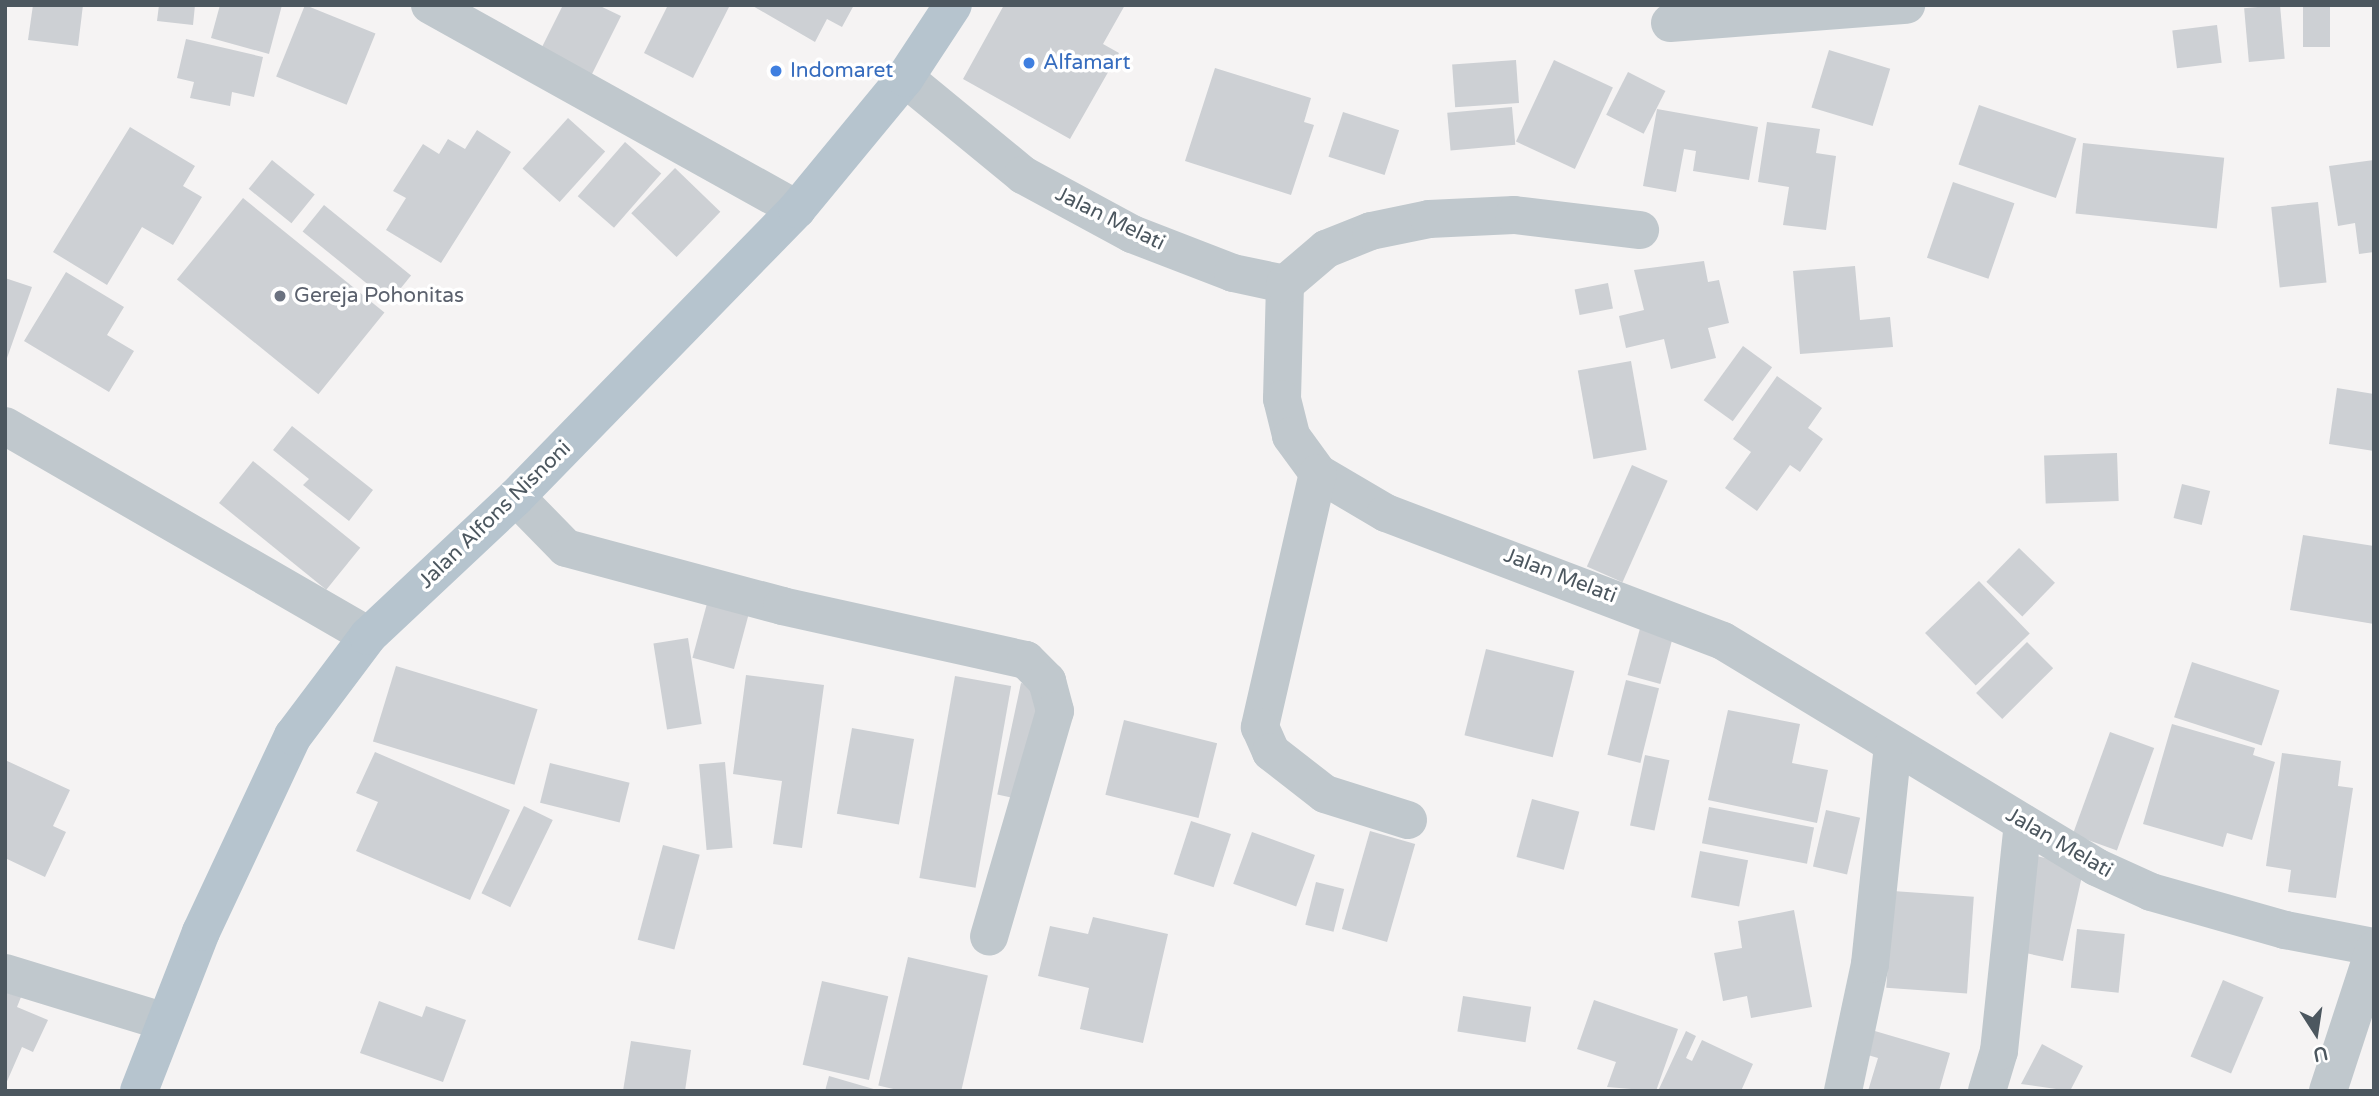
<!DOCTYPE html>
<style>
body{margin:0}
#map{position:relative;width:2379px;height:1096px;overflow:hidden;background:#f5f3f3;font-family:"Varela Round",sans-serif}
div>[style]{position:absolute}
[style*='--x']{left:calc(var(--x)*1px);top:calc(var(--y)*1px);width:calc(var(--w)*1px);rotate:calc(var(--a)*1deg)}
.building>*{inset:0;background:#cdd0d4;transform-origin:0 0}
.minor>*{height:38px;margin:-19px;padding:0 19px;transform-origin:19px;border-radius:19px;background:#c0c8cd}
.major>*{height:38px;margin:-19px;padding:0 19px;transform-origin:19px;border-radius:19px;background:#b6c4ce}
.dots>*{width:19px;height:19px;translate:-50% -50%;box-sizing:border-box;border:4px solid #fff;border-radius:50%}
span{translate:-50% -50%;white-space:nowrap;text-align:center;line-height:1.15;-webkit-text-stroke:7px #fff;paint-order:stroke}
.shop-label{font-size:21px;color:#366cbe}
.left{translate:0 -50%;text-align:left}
.street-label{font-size:21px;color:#4c575f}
.worship-label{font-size:21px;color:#5b616d}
.frame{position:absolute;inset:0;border:7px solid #4c575f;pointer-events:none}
.north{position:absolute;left:2281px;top:998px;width:70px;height:70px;-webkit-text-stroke:5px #fff;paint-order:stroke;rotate:168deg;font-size:19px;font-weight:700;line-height:28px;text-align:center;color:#4c575f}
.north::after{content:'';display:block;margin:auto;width:24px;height:32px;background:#4c575f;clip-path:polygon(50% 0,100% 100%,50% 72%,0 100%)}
</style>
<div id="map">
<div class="building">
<div style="clip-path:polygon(33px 5px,83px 5px,78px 46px,28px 40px)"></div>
<div style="clip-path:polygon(159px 5px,195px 5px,193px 25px,157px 21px)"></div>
<div style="clip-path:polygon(220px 5px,282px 5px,269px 54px,211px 38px)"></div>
<div style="left:305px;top:5px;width:76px;height:77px;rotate:22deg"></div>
<div style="clip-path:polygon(563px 5px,598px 5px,621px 16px,591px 76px,540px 51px)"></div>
<div style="clip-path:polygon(668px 5px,730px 5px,693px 78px,644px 53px)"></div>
<div style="clip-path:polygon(751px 5px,854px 5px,842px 27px,827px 19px,815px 42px)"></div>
<div style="clip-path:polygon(1004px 5px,1125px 5px,1103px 44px,1119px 53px,1070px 139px,963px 79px)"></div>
<div style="left:2280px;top:5px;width:54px;height:36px;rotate:85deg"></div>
<div style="left:2303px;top:5px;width:27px;height:42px"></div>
<div style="left:2217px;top:25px;width:38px;height:45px;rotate:83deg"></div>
<div style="clip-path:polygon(186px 39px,263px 57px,254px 97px,232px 92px,230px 106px,190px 98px,194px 82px,177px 78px)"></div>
<div style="left:1829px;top:50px;width:64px;height:60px;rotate:17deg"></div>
<div style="left:1516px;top:60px;width:43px;height:64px;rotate:86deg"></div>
<div style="left:1554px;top:60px;width:65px;height:90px;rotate:25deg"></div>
<div style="clip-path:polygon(1215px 68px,1311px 98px,1304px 122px,1314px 125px,1291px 195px,1185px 161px)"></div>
<div style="left:1628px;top:72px;width:42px;height:48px;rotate:27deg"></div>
<div style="left:1979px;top:105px;width:103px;height:63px;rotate:19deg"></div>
<div style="left:1512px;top:107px;width:38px;height:65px;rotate:85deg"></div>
<div style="clip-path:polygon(1657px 109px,1758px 127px,1749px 180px,1693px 171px,1696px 151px,1684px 149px,1676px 192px,1643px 186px)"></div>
<div style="left:1343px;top:112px;width:59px;height:47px;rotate:18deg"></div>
<div style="left:568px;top:118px;width:50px;height:68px;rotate:42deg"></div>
<div style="clip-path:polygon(1767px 122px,1820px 129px,1816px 153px,1836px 156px,1826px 230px,1783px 225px,1789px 187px,1758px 182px)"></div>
<div style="clip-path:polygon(130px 127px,195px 166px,183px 186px,202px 197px,173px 245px,142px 227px,107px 285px,53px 252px)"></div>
<div style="clip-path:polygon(477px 130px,511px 152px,441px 263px,386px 230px,406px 198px,393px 191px,423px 144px,439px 154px,448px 139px,465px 149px)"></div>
<div style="left:625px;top:142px;width:48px;height:72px;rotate:41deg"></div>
<div style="left:2083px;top:143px;width:142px;height:71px;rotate:6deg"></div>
<div style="left:272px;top:160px;width:55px;height:37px;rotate:39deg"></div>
<div style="clip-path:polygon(2374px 160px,2374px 252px,2359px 254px,2355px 223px,2338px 226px,2329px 166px)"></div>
<div style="left:675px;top:168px;width:63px;height:63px;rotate:44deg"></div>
<div style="left:1953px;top:182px;width:65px;height:80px;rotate:19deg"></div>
<div style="left:243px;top:198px;width:182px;height:105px;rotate:39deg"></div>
<div style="left:2318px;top:202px;width:81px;height:47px;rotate:84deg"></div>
<div style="left:324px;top:205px;width:112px;height:34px;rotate:39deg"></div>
<div style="clip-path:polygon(1704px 261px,1708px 282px,1719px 280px,1729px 323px,1708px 328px,1716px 358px,1671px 369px,1664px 339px,1626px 348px,1619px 316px,1644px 310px,1634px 270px)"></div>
<div style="clip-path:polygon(1855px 266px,1860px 320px,1890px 317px,1893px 347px,1800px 354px,1793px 271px)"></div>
<div style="clip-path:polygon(66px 272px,124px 307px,107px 335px,134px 351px,109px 392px,24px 341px)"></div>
<div style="clip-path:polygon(5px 278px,32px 287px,6px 361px,5px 361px)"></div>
<div style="left:1608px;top:283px;width:26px;height:34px;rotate:79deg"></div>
<div style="left:1743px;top:346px;width:36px;height:67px;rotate:36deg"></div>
<div style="left:1631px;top:361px;width:90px;height:54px;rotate:80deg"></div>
<div style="clip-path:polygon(1777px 376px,1822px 408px,1808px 428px,1823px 439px,1800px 472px,1790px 465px,1757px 511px,1725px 488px,1751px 452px,1733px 439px)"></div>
<div style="clip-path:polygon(2337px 388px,2374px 394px,2374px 451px,2329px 444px)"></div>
<div style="clip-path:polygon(292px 426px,373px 490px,349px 521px,303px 485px,309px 479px,273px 450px)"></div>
<div style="left:2117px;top:453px;width:48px;height:73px;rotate:88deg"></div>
<div style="left:253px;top:461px;width:138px;height:54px;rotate:39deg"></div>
<div style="left:1632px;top:465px;width:39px;height:111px;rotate:24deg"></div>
<div style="left:2182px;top:484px;width:29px;height:35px;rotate:14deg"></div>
<div style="clip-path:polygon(2303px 535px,2374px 546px,2374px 624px,2290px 610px)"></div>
<div style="left:2019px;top:548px;width:50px;height:47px;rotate:44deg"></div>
<div style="left:1979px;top:581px;width:73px;height:75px;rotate:46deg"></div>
<div style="left:709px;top:596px;width:43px;height:64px;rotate:15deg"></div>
<div style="left:1642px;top:621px;width:34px;height:56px;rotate:15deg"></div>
<div style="left:688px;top:638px;width:87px;height:35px;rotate:81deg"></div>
<div style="left:2027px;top:642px;width:37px;height:72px;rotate:45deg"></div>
<div style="left:1486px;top:649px;width:91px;height:89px;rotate:14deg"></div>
<div style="left:2192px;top:662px;width:92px;height:58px;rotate:18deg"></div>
<div style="left:396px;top:666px;width:148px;height:79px;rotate:17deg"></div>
<div style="clip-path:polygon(746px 675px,824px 685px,802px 848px,773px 844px,782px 781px,733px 774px)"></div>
<div style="left:955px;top:676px;width:57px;height:205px;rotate:10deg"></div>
<div style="left:1626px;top:680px;width:34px;height:77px;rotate:14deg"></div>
<div style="left:1021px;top:683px;width:25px;height:114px;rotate:12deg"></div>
<div style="clip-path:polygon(1728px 710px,1800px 724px,1792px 763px,1828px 770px,1817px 823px,1708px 800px)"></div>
<div style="left:1124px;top:720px;width:96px;height:77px;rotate:14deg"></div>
<div style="clip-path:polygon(2172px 724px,2255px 748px,2253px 755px,2275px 762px,2252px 840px,2227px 833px,2223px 847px,2143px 824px)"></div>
<div style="left:852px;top:728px;width:63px;height:87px;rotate:10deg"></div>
<div style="left:2110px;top:732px;width:47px;height:109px;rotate:20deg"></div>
<div style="clip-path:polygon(375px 752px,510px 810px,470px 900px,356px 851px,378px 802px,356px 793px)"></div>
<div style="clip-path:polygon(2282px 753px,2341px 761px,2338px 786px,2353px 788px,2336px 898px,2288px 892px,2291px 870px,2266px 866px)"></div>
<div style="left:1645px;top:755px;width:25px;height:72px;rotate:12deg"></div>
<div style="clip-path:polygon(5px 760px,70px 790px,53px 826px,66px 832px,45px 877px,5px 858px)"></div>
<div style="left:725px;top:762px;width:86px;height:26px;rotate:85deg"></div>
<div style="left:550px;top:763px;width:82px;height:41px;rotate:14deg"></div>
<div style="left:1532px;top:799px;width:49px;height:60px;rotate:15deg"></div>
<div style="left:524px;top:806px;width:32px;height:97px;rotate:26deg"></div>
<div style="left:1709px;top:807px;width:107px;height:37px;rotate:11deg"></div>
<div style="left:1826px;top:810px;width:35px;height:58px;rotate:13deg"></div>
<div style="left:1191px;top:821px;width:42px;height:56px;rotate:18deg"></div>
<div style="left:1370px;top:831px;width:47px;height:102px;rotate:16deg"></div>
<div style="left:1252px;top:832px;width:67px;height:55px;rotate:20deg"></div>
<div style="left:663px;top:845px;width:38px;height:98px;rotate:15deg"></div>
<div style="left:1700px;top:851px;width:49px;height:47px;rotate:11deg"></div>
<div style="clip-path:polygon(2023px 853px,2084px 867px,2063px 961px,2011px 950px)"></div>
<div style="left:1316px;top:882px;width:29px;height:44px;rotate:14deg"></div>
<div style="left:1893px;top:891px;width:81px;height:97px;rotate:4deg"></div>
<div style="clip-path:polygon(1794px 910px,1812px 1007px,1751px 1018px,1747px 996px,1723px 1001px,1714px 953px,1742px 948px,1738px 921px)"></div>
<div style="clip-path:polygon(1093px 917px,1168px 934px,1143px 1043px,1080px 1029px,1089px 988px,1038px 976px,1050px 926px,1088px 934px)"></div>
<div style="left:2077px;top:929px;width:48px;height:59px;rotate:6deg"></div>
<div style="left:908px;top:957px;width:82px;height:132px;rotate:13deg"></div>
<div style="clip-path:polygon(5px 978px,25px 987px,17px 1007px,48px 1020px,33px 1052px,22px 1047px,5px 1086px)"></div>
<div style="left:2223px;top:980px;width:44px;height:83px;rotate:23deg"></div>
<div style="left:822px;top:981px;width:68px;height:86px;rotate:13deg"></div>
<div style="left:1463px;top:996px;width:69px;height:36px;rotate:9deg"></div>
<div style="clip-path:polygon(1594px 1000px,1678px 1029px,1656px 1091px,1607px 1087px,1616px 1062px,1577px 1049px)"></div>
<div style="clip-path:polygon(379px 1001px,422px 1017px,426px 1006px,466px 1020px,443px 1082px,360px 1053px)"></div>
<div style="clip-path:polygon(1868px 1029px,1950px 1053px,1939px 1091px,1868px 1091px,1878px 1058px,1861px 1053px)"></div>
<div style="clip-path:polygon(1686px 1031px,1696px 1036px,1686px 1058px,1692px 1061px,1702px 1040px,1753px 1064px,1741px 1091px,1658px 1091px)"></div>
<div style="clip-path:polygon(631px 1041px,691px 1050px,685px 1091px,623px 1091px)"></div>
<div style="clip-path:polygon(2042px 1044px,2083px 1066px,2070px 1091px,2021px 1084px)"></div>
<div style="clip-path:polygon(829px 1076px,877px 1090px,877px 1091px,825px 1091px)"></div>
</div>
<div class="minor">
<div style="--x:430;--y:5;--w:420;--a:29.1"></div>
<div style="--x:1670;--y:23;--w:237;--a:-4.4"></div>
<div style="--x:905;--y:78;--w:153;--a:39.4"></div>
<div style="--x:1023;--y:175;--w:124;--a:28.4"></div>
<div style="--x:1132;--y:234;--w:108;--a:21.1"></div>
<div style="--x:1233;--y:273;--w:53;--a:11.9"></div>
<div style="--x:1285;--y:284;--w:115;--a:91.5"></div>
<div style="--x:1282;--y:399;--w:38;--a:76"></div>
<div style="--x:1291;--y:436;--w:46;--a:53.9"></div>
<div style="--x:1318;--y:473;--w:79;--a:30.5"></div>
<div style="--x:1386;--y:513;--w:360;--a:20.8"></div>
<div style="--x:1723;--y:641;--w:436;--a:31.2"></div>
<div style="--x:2096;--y:867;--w:60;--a:24.4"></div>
<div style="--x:2151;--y:892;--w:139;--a:15.8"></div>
<div style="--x:2285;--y:930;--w:91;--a:10.8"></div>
<div style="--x:1285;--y:284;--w:54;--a:-40.5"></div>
<div style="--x:1326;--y:249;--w:48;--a:-21.8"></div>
<div style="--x:1371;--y:231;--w:59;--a:-11.7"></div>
<div style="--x:1429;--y:219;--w:85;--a:-2.7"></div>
<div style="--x:1514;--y:215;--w:127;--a:6.8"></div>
<div style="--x:5;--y:426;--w:419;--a:30"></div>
<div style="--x:1318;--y:473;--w:261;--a:102.9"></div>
<div style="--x:1260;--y:727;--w:27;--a:66"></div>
<div style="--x:1271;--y:752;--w:68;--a:37.9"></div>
<div style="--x:1325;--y:794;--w:87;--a:17.4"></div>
<div style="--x:516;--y:497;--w:71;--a:45.6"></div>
<div style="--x:566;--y:548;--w:224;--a:15"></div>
<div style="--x:782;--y:606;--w:250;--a:12.5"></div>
<div style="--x:1026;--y:660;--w:30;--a:45"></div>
<div style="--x:1047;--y:681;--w:31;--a:75"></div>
<div style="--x:1055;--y:711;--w:235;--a:106.3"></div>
<div style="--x:5;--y:973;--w:164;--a:17"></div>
<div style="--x:1843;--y:1091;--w:130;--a:-78"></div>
<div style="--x:1870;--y:964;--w:220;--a:-84"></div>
<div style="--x:1987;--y:1091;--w:42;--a:-73.3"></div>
<div style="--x:1999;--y:1051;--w:229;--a:-84"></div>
<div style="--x:2328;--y:1091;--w:148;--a:-71.9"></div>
</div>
<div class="major">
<div style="--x:139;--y:1091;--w:171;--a:-68.7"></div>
<div style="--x:201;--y:932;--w:217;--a:-64.9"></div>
<div style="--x:293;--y:736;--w:125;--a:-53.1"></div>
<div style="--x:368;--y:636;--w:203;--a:-43.2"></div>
<div style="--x:516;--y:497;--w:402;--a:-45.7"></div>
<div style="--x:797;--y:209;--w:170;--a:-50.5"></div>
<div style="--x:905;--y:78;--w:87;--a:-56.7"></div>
</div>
<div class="dots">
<div style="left:1029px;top:63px;background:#3f7fe0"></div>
<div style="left:776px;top:71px;background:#3f7fe0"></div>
<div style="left:280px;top:296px;background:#6b7280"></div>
</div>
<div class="shop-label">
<span class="left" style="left:1043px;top:63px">Alfamart</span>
<span class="left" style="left:790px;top:71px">Indomaret</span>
</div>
<div class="street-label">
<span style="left:1110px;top:219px;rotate:26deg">Jalan Melati</span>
<span style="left:495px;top:515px;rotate:-44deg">Jalan Alfons Nisnoni</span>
<span style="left:1560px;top:576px;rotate:21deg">Jalan Melati</span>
<span style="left:2059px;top:843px;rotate:30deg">Jalan Melati</span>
</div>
<div class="worship-label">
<span class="left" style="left:294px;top:296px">Gereja Pohonitas</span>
</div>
<div class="frame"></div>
<div class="north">U</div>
</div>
